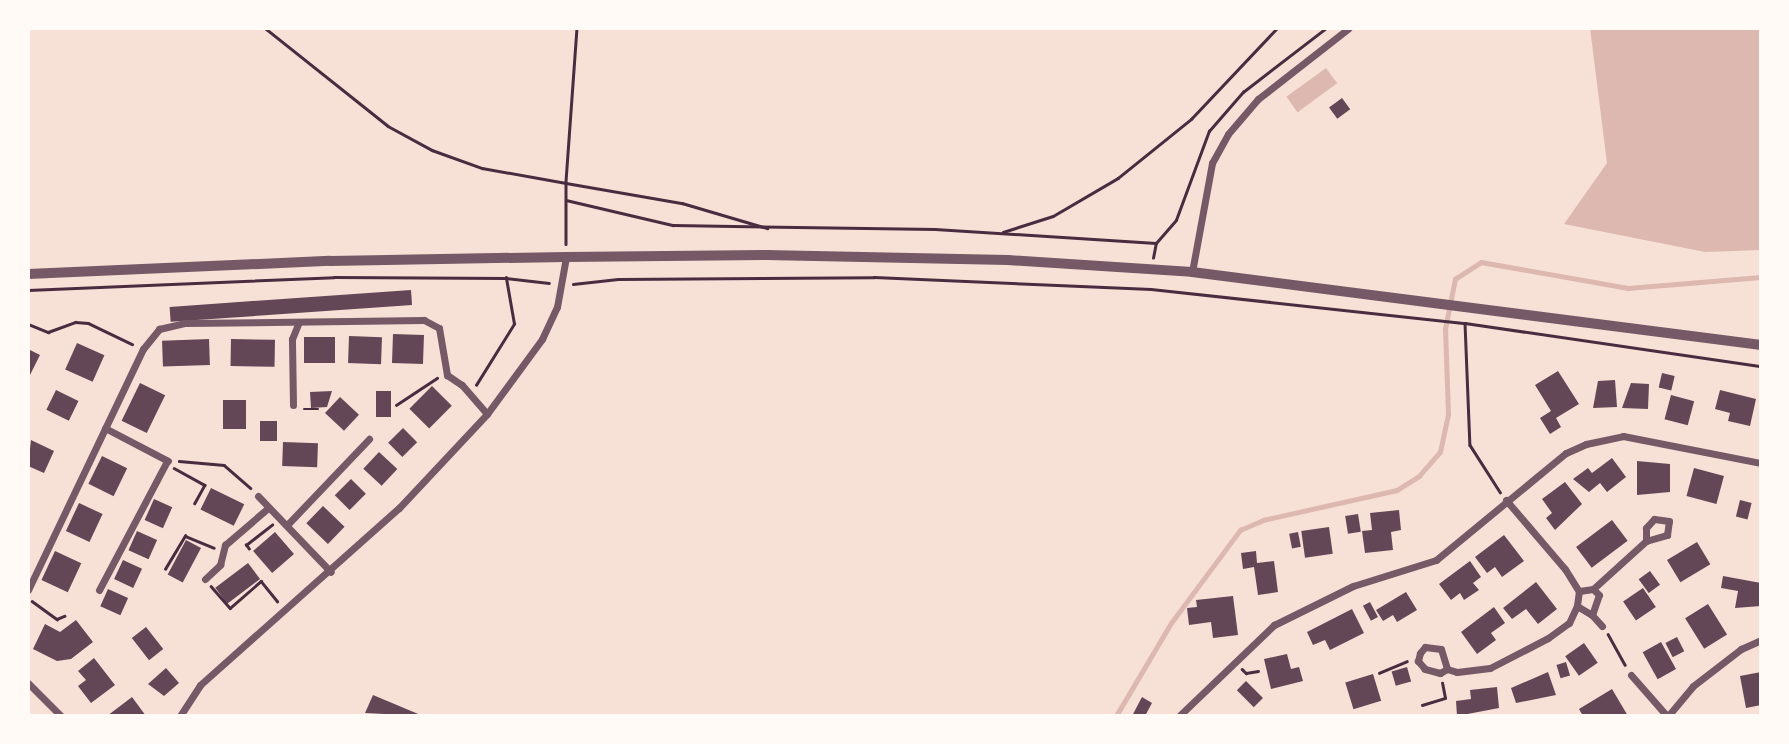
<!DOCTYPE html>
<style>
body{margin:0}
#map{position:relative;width:1789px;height:744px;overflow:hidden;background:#f7e1d7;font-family:"Nunito Sans",sans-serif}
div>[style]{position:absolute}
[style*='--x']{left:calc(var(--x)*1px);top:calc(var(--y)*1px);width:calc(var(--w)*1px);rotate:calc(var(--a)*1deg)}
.water>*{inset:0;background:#dcb8b0;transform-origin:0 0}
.stream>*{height:4.5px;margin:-2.25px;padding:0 2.25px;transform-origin:2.25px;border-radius:2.25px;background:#dcb8b0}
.building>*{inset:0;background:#644757;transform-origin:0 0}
.path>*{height:2.5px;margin:-1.25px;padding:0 1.25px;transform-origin:1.25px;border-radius:1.25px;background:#4a2c40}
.minor>*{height:7px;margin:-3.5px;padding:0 3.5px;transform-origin:3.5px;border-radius:3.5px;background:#755966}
.tertiary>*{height:10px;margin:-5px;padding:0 5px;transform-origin:5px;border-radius:5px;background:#755966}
span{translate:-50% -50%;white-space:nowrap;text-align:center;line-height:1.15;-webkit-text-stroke:7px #fffaf5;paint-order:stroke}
.frame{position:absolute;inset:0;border:30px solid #fffaf5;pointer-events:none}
</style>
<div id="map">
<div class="water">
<div style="clip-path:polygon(1590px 28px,1761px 28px,1761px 250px,1705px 252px,1564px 224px,1607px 163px)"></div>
<div style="left:1326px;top:68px;width:19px;height:49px;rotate:54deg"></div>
</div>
<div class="stream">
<div style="--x:1116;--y:716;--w:108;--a:-59.4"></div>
<div style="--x:1171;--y:623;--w:116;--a:-53.4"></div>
<div style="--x:1240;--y:530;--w:25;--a:-23"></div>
<div style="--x:1263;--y:520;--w:137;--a:-12.6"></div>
<div style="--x:1397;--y:490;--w:26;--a:-32"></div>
<div style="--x:1419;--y:476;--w:32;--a:-49"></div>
<div style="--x:1440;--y:452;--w:39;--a:-78"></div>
<div style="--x:1448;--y:414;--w:85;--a:-92"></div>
<div style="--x:1445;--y:329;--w:51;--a:-78.7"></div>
<div style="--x:1455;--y:279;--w:31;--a:-33"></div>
<div style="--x:1481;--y:262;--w:149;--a:10"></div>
<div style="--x:1628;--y:288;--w:133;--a:-4.7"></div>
</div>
<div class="building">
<div style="left:1342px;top:98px;width:14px;height:16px;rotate:54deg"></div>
<div style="left:411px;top:290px;width:15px;height:242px;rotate:86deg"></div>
<div style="left:393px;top:334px;width:31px;height:29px;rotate:2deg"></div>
<div style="left:349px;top:336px;width:33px;height:27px;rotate:2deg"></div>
<div style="left:304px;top:337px;width:31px;height:26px"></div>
<div style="left:209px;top:339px;width:26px;height:47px;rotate:88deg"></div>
<div style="left:231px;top:339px;width:44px;height:27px;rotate:1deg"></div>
<div style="left:77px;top:343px;width:30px;height:29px;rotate:24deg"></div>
<div style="clip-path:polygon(28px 349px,40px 355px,28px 379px)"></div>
<div style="clip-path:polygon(1558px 371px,1579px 404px,1556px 418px,1561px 427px,1550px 434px,1540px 418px,1551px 411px,1535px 385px)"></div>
<div style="left:1662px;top:373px;width:13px;height:15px;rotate:13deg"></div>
<div style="clip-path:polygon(1615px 380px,1617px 407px,1593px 408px,1598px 381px)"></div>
<div style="left:140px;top:383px;width:28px;height:42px;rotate:26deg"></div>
<div style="clip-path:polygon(1631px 383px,1649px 384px,1648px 409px,1622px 408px)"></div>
<div style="left:432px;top:386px;width:28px;height:32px;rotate:45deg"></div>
<div style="left:56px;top:390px;width:25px;height:22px;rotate:26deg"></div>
<div style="clip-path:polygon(1720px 390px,1756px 399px,1750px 426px,1728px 421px,1730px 413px,1715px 409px)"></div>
<div style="clip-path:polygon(332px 391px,327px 407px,311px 408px,310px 392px)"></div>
<div style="left:376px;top:391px;width:15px;height:26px"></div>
<div style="left:1671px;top:395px;width:24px;height:25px;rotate:15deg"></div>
<div style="left:340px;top:397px;width:26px;height:22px;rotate:43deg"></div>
<div style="left:223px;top:400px;width:23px;height:29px"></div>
<div style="left:260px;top:421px;width:17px;height:20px"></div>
<div style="left:403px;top:428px;width:20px;height:21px;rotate:45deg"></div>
<div style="clip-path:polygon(31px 440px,54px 451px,44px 473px,28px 466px)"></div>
<div style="left:283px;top:442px;width:35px;height:24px;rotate:2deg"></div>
<div style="left:379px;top:452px;width:25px;height:23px;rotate:43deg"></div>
<div style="left:102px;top:456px;width:28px;height:31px;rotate:26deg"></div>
<div style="clip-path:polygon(1612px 458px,1626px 477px,1607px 492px,1600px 483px,1589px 492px,1573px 479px,1588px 468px,1592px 473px)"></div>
<div style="clip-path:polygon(1637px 461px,1670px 464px,1670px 492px,1637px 495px)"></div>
<div style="left:1694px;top:468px;width:31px;height:29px;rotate:15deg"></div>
<div style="left:351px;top:479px;width:21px;height:23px;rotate:45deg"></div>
<div style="clip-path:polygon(1565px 482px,1582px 504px,1555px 530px,1546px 518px,1552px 513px,1542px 499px)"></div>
<div style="left:211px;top:488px;width:37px;height:24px;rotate:26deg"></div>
<div style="left:154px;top:499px;width:20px;height:23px;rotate:24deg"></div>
<div style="left:1740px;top:500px;width:12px;height:17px;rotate:14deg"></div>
<div style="left:79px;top:503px;width:26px;height:31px;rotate:25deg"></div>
<div style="left:323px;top:506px;width:30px;height:24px;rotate:44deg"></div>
<div style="clip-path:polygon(1399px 510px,1401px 530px,1391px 532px,1393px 550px,1365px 553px,1362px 531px,1372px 530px,1370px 513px)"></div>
<div style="left:1358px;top:514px;width:18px;height:13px;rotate:81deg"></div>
<div style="left:1612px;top:520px;width:26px;height:45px;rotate:53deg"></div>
<div style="left:1329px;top:527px;width:27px;height:28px;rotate:82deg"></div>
<div style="left:137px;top:531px;width:22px;height:21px;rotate:24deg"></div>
<div style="left:275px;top:532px;width:29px;height:29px;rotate:49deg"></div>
<div style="left:1298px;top:532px;width:15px;height:9px;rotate:79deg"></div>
<div style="clip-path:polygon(1504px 535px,1524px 561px,1502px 577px,1495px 567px,1487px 573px,1475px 557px)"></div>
<div style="left:186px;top:540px;width:17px;height:39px;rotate:28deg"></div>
<div style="left:1697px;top:542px;width:26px;height:35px;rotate:59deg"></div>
<div style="left:55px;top:551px;width:29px;height:32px;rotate:25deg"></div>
<div style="clip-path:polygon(1256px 551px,1257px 563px,1274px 561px,1278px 592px,1258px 595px,1254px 567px,1243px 569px,1241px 553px)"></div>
<div style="left:123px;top:560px;width:21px;height:21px;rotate:25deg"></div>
<div style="clip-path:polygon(1470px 561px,1481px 577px,1473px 583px,1479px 590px,1464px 600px,1460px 593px,1451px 600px,1439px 584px)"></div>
<div style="left:248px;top:563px;width:20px;height:41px;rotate:53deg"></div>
<div style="left:1650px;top:571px;width:17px;height:14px;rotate:54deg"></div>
<div style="clip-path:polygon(1723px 576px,1761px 583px,1761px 606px,1735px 608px,1738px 591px,1721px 588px)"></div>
<div style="clip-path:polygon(1536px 582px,1557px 609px,1538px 624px,1526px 609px,1512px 619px,1503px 608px)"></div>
<div style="left:1643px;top:588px;width:23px;height:24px;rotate:56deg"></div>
<div style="left:108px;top:589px;width:22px;height:19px;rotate:24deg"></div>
<div style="clip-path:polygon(1406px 592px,1417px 610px,1397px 622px,1393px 615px,1383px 621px,1376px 610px)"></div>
<div style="clip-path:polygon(1233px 596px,1238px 635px,1213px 638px,1211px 622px,1189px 625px,1187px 608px,1197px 607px,1196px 600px)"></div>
<div style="left:1370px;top:602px;width:17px;height:8px;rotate:62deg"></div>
<div style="left:1708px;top:604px;width:36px;height:27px;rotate:58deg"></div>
<div style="clip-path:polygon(1494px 607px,1505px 623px,1491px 633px,1496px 640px,1477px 654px,1461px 632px)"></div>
<div style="clip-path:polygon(1352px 609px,1364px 633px,1330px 650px,1325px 640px,1313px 645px,1307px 632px)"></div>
<div style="clip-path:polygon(76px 620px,93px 642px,71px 659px,57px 661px,33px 649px,45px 624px,60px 632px)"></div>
<div style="left:146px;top:627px;width:28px;height:18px;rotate:52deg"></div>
<div style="left:1677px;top:637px;width:16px;height:13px;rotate:63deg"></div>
<div style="left:1661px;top:642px;width:31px;height:21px;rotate:61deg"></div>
<div style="left:1584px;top:643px;width:24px;height:23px;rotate:55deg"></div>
<div style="clip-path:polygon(1287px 654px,1291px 669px,1299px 667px,1303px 681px,1271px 689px,1264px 659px)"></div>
<div style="clip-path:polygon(94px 658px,115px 685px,91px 703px,78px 686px,86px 680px,78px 671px)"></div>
<div style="left:1566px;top:662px;width:14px;height:10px;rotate:73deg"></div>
<div style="left:1407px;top:667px;width:15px;height:16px;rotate:74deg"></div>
<div style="clip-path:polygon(166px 668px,179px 683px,164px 696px,148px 684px)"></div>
<div style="clip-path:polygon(1548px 672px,1556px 695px,1516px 703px,1511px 688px)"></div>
<div style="clip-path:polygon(1761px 672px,1761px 705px,1746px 708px,1740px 676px)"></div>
<div style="left:1373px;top:674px;width:28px;height:29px;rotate:73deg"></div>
<div style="left:1246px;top:681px;width:24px;height:13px;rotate:45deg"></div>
<div style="clip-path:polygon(1497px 687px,1499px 708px,1457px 716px,1456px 701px,1471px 699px,1470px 690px)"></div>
<div style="clip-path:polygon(1612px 689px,1628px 716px,1583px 716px,1579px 709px)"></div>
<div style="clip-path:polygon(373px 695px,423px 716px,365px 713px)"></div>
<div style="clip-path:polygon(132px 697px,146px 716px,107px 716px)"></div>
<div style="clip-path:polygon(1142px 697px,1152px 703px,1145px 716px,1132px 716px)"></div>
</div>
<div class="path">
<div style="--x:265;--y:28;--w:157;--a:38.5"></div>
<div style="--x:388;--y:126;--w:50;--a:28.6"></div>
<div style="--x:432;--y:150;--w:53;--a:19.8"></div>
<div style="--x:482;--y:168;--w:85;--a:10.1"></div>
<div style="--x:566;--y:183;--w:61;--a:90"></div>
<div style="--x:577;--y:28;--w:155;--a:94.1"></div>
<div style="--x:566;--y:183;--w:118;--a:9.8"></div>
<div style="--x:682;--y:203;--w:89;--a:16.4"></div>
<div style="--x:566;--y:200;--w:110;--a:13.2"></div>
<div style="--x:673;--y:225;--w:262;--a:0.9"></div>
<div style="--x:935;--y:229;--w:221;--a:3.6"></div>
<div style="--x:1003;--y:232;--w:52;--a:-17.7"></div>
<div style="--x:1053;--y:216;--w:75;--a:-30.3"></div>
<div style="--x:1118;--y:178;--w:94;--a:-38.9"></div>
<div style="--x:1191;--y:119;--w:125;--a:-46.6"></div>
<div style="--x:1153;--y:258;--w:15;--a:-79"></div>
<div style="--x:1156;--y:243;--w:30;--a:-49"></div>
<div style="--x:1176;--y:220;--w:95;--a:-69.7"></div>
<div style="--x:1209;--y:131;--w:52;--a:-48.9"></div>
<div style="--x:1243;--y:92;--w:105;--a:-37.6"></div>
<div style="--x:573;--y:284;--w:45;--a:-6.3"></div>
<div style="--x:618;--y:279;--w:256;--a:-0.4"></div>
<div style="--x:874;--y:277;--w:277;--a:2.5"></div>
<div style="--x:1151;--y:289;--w:316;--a:6.2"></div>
<div style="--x:1465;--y:323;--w:299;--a:8.3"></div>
<div style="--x:28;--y:290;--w:306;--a:-2.4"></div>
<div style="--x:334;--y:277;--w:172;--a:0.3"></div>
<div style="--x:506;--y:278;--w:43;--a:6.6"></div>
<div style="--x:1465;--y:323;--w:122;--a:87.7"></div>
<div style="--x:1470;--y:445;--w:56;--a:57.4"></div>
<div style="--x:28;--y:324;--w:22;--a:22"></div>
<div style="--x:48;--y:332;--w:29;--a:-20"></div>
<div style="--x:75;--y:322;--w:13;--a:4"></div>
<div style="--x:88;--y:323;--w:49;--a:25.5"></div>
<div style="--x:476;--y:385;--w:72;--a:-58.1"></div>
<div style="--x:514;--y:324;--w:47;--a:-99.9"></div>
<div style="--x:396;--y:405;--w:49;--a:-33.4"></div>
<div style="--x:304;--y:409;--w:14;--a:0"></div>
<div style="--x:179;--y:461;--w:45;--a:5.1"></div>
<div style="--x:224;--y:465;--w:35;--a:41"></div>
<div style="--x:174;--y:468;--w:35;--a:29"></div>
<div style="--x:205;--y:485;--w:21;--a:119"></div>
<div style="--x:249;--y:549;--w:5;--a:-127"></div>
<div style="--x:246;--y:545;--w:33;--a:-38"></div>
<div style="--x:165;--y:569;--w:39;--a:-59"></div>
<div style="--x:185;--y:536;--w:31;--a:22"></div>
<div style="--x:211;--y:586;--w:29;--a:49"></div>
<div style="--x:230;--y:608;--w:41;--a:-41.1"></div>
<div style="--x:261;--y:581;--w:26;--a:51"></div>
<div style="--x:32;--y:601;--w:31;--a:36"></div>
<div style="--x:57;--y:619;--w:8;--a:-23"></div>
<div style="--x:1608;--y:634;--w:35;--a:61"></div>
<div style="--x:1242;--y:669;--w:6;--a:45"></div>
<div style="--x:1246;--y:673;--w:12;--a:-9"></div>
<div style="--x:1379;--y:673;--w:30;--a:-23"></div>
<div style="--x:1422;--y:705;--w:24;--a:-17"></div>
<div style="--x:1445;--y:698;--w:15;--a:-101"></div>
</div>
<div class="minor">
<div style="--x:1192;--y:272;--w:111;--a:-79.6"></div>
<div style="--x:1212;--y:163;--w:33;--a:-61"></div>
<div style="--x:1228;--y:134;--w:46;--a:-49.4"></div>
<div style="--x:1258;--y:99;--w:115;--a:-38"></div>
<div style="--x:293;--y:405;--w:66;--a:-90.9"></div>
<div style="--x:292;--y:339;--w:16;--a:-68"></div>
<div style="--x:105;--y:428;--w:71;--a:27.6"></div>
<div style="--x:258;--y:496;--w:105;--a:46.2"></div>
<div style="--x:1506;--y:500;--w:91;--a:49.5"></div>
<div style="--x:1565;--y:569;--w:26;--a:58"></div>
<div style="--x:1579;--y:591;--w:15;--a:98"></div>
<div style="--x:1577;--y:606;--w:17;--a:31"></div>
<div style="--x:1592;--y:615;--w:21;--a:-71"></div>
<div style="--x:1599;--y:595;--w:8;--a:-135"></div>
<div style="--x:1593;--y:589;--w:14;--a:172"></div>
<div style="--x:287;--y:525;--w:119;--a:-46.4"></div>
<div style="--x:205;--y:579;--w:21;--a:-43"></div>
<div style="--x:220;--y:565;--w:21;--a:-76"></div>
<div style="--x:225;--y:545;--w:57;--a:-40.7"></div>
<div style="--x:1593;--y:589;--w:72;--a:-42.2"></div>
<div style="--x:1646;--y:541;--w:22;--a:-16"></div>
<div style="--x:1667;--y:535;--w:14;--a:-82"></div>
<div style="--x:1669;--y:521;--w:15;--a:-172"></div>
<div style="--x:1654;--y:519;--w:12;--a:132"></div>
<div style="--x:1646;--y:528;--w:13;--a:90"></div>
<div style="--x:28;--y:590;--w:267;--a:-64.5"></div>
<div style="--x:143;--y:349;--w:26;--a:-51"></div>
<div style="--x:159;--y:329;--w:27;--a:-13"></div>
<div style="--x:185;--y:323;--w:239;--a:-0.7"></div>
<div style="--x:424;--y:320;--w:17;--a:28"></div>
<div style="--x:439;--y:328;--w:48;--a:80.3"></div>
<div style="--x:447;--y:375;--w:18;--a:34"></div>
<div style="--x:462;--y:385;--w:38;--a:49"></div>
<div style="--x:99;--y:590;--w:144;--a:-62.2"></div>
<div style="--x:1592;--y:615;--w:15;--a:48"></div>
<div style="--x:1447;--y:669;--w:8;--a:150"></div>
<div style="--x:1440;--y:673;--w:16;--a:-165"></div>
<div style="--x:1425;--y:669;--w:11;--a:-131"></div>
<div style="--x:1418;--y:661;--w:8;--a:-76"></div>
<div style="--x:1420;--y:653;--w:8;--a:-50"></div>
<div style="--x:1425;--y:647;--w:16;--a:7"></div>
<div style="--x:1441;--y:649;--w:21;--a:73"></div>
<div style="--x:1447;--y:669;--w:10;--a:17"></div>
<div style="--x:1457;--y:672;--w:33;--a:-7"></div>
<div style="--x:1490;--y:668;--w:65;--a:-27.3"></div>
<div style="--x:1548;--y:638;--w:26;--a:-36"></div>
<div style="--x:1569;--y:623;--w:19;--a:-65"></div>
<div style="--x:1631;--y:675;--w:55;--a:48.7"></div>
<div style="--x:28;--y:683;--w:47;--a:45"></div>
<div style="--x:180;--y:716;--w:37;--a:-57"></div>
<div style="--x:200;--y:685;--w:266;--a:-41.7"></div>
<div style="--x:399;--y:508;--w:129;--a:-46.9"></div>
<div style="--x:487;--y:414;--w:93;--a:-53.7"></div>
<div style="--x:542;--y:339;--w:35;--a:-65"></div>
<div style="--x:557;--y:307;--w:51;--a:-79.8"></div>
<div style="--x:1179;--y:716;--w:132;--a:-43.8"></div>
<div style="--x:1274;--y:625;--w:88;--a:-26.3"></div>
<div style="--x:1353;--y:586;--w:87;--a:-17.4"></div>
<div style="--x:1436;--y:560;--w:168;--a:-39.5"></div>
<div style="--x:1566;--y:453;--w:22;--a:-24"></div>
<div style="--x:1586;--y:444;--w:38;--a:-12"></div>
<div style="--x:1623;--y:436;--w:141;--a:11.1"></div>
<div style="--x:1668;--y:716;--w:39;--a:-50"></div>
<div style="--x:1693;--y:686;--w:61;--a:-37.6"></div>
<div style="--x:1741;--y:649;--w:22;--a:-24"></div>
</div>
<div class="tertiary">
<div style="--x:28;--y:274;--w:302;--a:-2.5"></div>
<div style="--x:330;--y:261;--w:236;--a:-1"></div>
<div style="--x:566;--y:257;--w:200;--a:-0.6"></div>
<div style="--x:766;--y:255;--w:242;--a:1.2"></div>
<div style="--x:1008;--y:260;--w:184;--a:3.7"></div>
<div style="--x:1192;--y:272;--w:574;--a:7.31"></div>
</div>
<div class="frame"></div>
</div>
